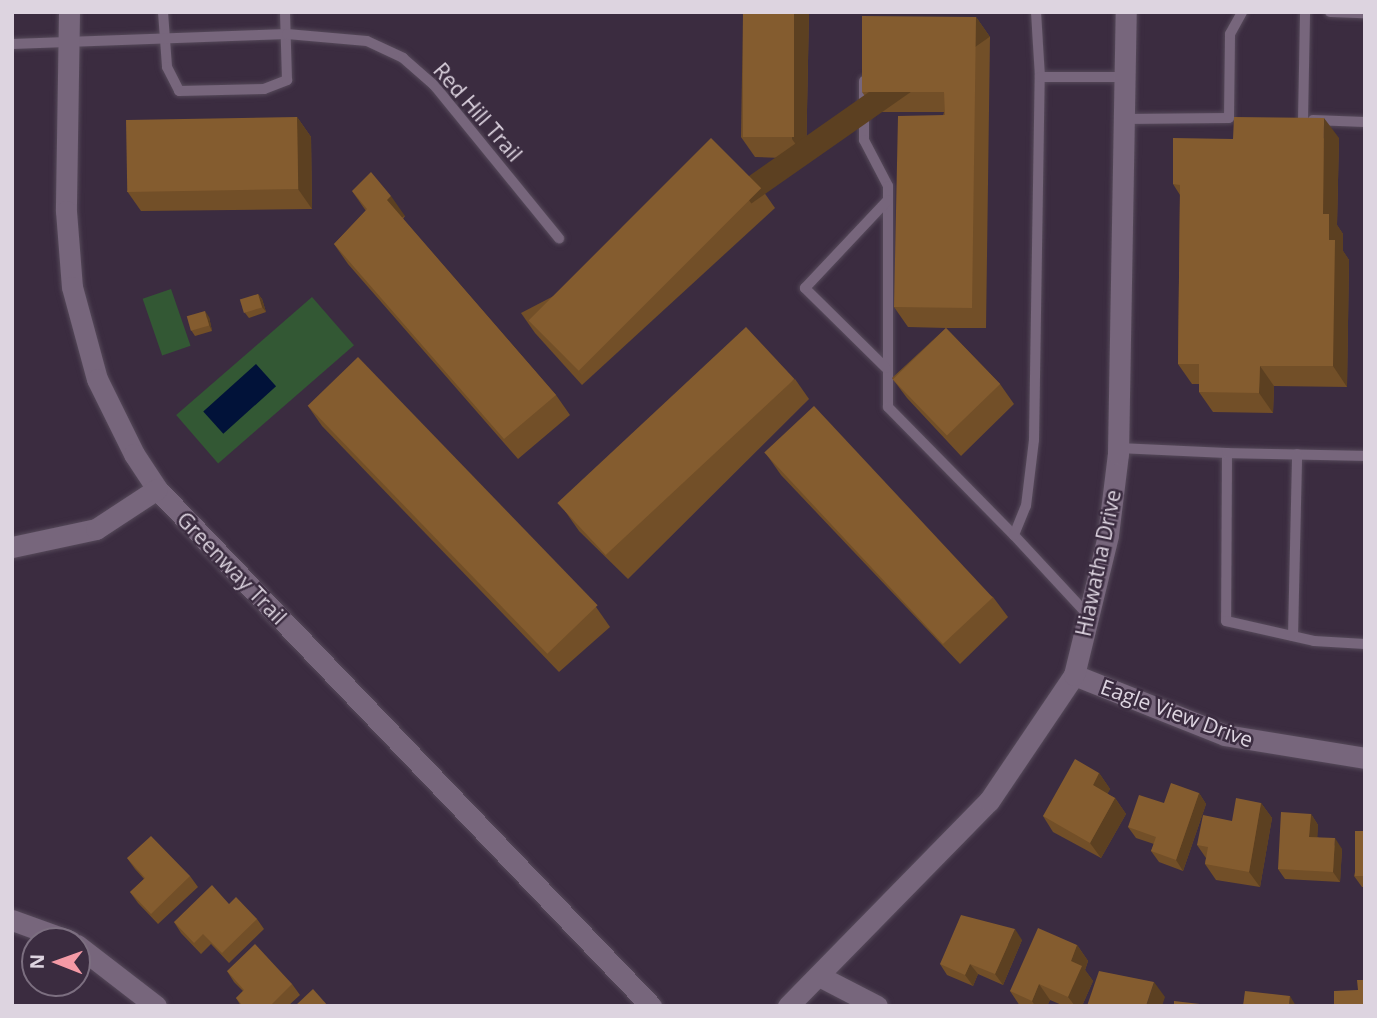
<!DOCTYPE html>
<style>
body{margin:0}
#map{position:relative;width:1377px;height:1018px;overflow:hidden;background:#3b2c40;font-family:"Open Sans",sans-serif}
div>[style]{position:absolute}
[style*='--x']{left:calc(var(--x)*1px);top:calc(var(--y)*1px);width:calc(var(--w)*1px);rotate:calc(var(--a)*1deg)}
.green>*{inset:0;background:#335834;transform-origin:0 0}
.water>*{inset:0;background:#011239;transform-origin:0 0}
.roads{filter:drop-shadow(0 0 2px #564a5a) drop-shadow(0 0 2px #564a5a)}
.service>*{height:10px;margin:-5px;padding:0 5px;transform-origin:5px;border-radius:5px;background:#77667c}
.minor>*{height:21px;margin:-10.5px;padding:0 10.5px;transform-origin:10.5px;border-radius:10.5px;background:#77667c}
.wall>*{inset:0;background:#724f28}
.shaded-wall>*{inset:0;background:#5c4021;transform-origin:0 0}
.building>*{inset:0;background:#845c2f;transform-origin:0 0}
span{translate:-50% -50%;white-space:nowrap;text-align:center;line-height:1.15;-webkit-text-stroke:5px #3b2c40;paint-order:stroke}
.street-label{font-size:21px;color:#ddd4e0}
.frame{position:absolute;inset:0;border:14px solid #ddd4e0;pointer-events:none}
.north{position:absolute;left:21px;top:927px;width:70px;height:70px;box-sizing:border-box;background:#3b2c40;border:2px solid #7c6f80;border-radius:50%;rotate:271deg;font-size:19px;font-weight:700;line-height:28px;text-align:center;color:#ddd4e0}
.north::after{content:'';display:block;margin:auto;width:24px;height:32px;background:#f49aa6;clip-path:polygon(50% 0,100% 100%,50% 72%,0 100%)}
</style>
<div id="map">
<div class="green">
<div style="left:171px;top:289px;width:60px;height:30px;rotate:71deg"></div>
<div style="left:312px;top:297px;width:64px;height:180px;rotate:49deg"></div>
</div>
<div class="water">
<div style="left:256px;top:364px;width:30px;height:71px;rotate:48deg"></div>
</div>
<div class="roads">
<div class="service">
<div style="--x:163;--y:12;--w:55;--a:85.8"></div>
<div style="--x:167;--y:67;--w:27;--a:63"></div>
<div style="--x:179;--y:91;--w:85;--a:-1.3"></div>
<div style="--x:264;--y:89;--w:25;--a:-21"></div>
<div style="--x:287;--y:80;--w:68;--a:-91.7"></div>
<div style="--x:1036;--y:12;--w:65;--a:86.5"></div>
<div style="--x:1330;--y:12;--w:35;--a:2"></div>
<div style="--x:12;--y:44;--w:275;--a:-2.1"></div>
<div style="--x:287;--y:34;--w:80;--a:5"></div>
<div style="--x:367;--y:41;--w:40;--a:25"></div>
<div style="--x:403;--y:58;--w:41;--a:41.1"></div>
<div style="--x:434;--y:85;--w:198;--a:50.8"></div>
<div style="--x:864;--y:81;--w:59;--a:90"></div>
<div style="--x:864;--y:140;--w:52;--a:62.4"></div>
<div style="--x:888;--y:186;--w:221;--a:90"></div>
<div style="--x:888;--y:407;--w:180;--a:45.5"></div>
<div style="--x:1124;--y:119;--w:105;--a:-0.5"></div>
<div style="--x:1229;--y:118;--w:84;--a:-89.3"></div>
<div style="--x:1230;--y:34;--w:25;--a:-61"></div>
<div style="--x:1303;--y:120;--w:108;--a:-88.9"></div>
<div style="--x:1313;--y:120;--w:52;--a:2.2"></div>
<div style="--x:886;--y:368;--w:114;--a:-135.4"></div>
<div style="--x:805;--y:288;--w:121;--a:-46.7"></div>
<div style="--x:1118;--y:448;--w:109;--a:2.6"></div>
<div style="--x:1227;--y:453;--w:168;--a:90.3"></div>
<div style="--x:1226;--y:621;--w:90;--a:12.8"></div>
<div style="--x:1314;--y:641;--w:51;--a:3.4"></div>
<div style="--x:1227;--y:453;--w:138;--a:1.2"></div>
<div style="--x:1088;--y:615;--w:109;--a:-132.8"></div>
<div style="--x:1014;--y:535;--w:31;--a:-68"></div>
<div style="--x:1026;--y:506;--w:66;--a:-83.1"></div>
<div style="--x:1034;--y:440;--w:363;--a:-89.1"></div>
<div style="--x:1040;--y:77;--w:86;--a:0"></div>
<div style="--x:1293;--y:636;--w:182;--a:-88.7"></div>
</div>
<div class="minor">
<div style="--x:69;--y:12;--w:199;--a:90.9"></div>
<div style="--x:66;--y:211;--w:76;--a:85.5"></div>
<div style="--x:72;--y:287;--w:95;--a:74.8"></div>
<div style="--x:97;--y:379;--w:84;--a:63.7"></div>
<div style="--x:134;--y:454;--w:42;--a:56.7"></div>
<div style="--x:157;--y:489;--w:715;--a:46.3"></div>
<div style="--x:12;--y:547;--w:86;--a:-12.1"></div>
<div style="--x:96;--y:529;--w:73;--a:-33.3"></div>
<div style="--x:1074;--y:675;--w:162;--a:21.7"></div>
<div style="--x:1225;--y:735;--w:142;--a:9.3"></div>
<div style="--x:12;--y:920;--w:62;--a:19.9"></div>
<div style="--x:77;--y:945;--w:100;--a:37.7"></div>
<div style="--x:819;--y:976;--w:65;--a:27.3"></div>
<div style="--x:788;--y:1006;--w:287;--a:-45.6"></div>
<div style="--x:989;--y:801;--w:152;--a:-56"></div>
<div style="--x:1074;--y:675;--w:144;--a:-76.3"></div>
<div style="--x:1108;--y:535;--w:82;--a:-83"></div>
<div style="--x:1118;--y:454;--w:442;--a:-89"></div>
</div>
</div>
<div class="wall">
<div style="clip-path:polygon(743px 12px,809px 12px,806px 159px,755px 157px,741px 137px)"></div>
<div style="clip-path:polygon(976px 17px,990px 37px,986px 328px,946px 328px,1000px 384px,1014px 404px,961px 456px,907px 398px,892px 378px,946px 328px,908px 327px,894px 307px,944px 112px,876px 112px,862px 92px)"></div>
<div style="clip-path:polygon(297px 117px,311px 137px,312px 209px,141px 211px,127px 191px)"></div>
<div style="clip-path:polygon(1339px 138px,1337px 225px,1343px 234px,1343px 251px,1349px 260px,1347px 387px,1274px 386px,1273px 413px,1213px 412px,1199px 392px,1199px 384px,1192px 384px,1178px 364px,1180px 195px,1173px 184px,1233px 139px)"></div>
<div style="clip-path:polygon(761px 188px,775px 208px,582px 385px,535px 333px,521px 313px)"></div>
<div style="clip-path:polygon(352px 191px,405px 216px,403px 219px,556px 395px,570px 415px,518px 459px,348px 264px,334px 244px,366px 211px)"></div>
<div style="clip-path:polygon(258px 294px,262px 299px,266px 312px,249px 318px,245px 313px)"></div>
<div style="clip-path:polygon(209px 317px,212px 331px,195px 336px,191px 330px)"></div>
<div style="clip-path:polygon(795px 379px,809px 399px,628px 579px,579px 531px,565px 511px)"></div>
<div style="clip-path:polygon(308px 406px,596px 607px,610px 627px,559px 672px,322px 426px)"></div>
<div style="clip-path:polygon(767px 455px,993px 597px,1008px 617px,960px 664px,781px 475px)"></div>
<div style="clip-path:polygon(1099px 773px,1110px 789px,1107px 794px,1115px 798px,1126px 814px,1101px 858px,1053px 832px,1043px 816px)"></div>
<div style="clip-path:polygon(1199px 793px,1206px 804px,1183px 871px,1159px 862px,1151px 851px,1154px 844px,1136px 838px,1128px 827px,1164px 803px)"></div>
<div style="clip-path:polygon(1261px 803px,1272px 818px,1260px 887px,1216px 880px,1205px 864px,1206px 858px,1197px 845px,1232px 821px)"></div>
<div style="clip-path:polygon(1311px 814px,1318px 825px,1317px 837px,1342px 849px,1340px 882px,1285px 879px,1278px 869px)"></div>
<div style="clip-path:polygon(1365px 831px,1365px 887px,1362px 887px,1354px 876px)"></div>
<div style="clip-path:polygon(127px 858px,190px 876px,198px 887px,158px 924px,138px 903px,130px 892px,144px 879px,135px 869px)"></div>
<div style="clip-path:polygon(229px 904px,257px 919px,264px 929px,229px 963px,211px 944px,201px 954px,181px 933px,174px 922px)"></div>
<div style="clip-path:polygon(1022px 940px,1003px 985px,978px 974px,973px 986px,947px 975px,940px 964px)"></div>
<div style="clip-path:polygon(1077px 945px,1088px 961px,1085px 970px,1093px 981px,1082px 1006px,1064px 1006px,1050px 1000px,1047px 1006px,1020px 1006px,1010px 991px)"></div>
<div style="clip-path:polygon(227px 971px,292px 984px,300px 995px,288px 1006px,241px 1006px,236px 998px,243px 991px,234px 982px)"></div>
</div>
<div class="shaded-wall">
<div style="clip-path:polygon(794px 12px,809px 12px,806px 159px,792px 139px)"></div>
<div style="left:976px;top:17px;width:24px;height:291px;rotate:55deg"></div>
<div style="clip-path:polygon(297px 117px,311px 137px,312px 209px,298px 189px)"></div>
<div style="clip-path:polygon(1324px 118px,1339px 138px,1337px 225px,1343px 234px,1343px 251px,1349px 260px,1347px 387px,1333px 366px,1329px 240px,1323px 214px)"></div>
<div style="left:391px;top:196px;width:24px;height:6px;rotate:55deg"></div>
<div style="clip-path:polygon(258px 294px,262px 299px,266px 312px,262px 307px)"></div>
<div style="clip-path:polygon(205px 311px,209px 317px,212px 331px,209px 325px)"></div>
<div style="clip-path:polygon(1260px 366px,1274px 386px,1273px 413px,1259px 393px)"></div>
<div style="clip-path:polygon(1099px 773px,1110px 789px,1104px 801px,1093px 785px)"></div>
<div style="clip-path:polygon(1199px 793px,1206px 804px,1183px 871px,1176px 860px)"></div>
<div style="clip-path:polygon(1115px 798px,1126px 814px,1101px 858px,1090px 843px)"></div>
<div style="clip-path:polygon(1261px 803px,1272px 818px,1260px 887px,1249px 872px)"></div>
<div style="clip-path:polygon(1311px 814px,1318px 825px,1317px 847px,1309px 837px)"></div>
<div style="clip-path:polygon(1335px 838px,1342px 849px,1340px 882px,1333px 872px)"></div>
<div style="clip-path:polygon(1015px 929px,1022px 940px,1003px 985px,995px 974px)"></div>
<div style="clip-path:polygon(1077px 945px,1088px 961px,1085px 970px,1093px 981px,1082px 1006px,1075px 1006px,1068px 997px,1071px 961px)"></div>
<div style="clip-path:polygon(970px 964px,978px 974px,973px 986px,965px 975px)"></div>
<div style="clip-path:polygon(1154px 982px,1165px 997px,1162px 1006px,1146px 1006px)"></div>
<div style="clip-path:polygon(1039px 984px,1050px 1000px,1047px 1006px,1035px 1006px,1032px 1001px)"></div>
<div style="clip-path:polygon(1290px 996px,1296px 1006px,1289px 1006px)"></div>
</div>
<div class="building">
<div style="left:743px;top:12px;width:51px;height:125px"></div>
<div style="clip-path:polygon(862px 16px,976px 17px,972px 308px,894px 307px,898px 116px,945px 115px,944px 92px,862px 92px)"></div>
<div style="left:297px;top:117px;width:72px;height:171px;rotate:89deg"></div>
<div style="clip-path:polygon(1234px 117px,1324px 118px,1323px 214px,1329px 214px,1329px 240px,1335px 240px,1333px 366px,1260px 366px,1259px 393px,1199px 392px,1199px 364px,1178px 364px,1180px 185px,1173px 184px,1173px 138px,1233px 139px)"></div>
<div style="left:711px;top:138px;width:71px;height:258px;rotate:45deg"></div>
<div style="clip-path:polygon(371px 172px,391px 196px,387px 200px,556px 395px,504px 439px,334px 244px,367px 209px,352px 191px)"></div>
<div style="left:258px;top:294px;width:14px;height:19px;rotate:73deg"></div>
<div style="left:205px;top:311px;width:15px;height:19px;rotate:74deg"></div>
<div style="left:746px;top:327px;width:71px;height:258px;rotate:47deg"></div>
<div style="left:946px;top:328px;width:78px;height:74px;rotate:46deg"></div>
<div style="left:358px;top:357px;width:345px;height:70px;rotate:46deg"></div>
<div style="left:814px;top:406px;width:262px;height:68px;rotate:47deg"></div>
<div style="clip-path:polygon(1075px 759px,1099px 773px,1093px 785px,1115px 798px,1090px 843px,1043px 816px)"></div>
<div style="clip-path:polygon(1171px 783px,1199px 793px,1176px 860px,1151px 851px,1156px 837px,1128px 827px,1139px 795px,1164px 803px)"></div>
<div style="clip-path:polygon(1236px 798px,1261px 803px,1249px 872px,1205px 864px,1208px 847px,1197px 845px,1203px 815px,1232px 821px)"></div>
<div style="clip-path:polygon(1281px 812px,1311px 814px,1309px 837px,1335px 838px,1333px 872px,1278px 869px)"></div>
<div style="left:1355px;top:831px;width:10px;height:45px"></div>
<div style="clip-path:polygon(151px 836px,190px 876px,151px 914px,130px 892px,145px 878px,127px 858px)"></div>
<div style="clip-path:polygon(212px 885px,229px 904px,236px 897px,257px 919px,222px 953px,203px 934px,194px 943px,174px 922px)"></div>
<div style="clip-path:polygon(961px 915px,1015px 929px,995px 974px,970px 964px,965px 975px,940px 964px)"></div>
<div style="clip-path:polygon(1038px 928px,1077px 945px,1071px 961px,1082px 966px,1068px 997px,1039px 984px,1032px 1001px,1010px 991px)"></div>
<div style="clip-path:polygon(255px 944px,292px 984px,270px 1006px,243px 1006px,236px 998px,244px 990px,227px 971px)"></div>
<div style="clip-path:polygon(1099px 971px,1154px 982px,1146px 1006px,1087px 1006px)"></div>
<div style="clip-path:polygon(1357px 980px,1365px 980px,1365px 1006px,1334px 1006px,1334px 991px,1358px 990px)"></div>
<div style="clip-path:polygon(313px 989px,328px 1006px,295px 1006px)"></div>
<div style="clip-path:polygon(1245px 991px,1290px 996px,1289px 1006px,1243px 1006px)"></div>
<div style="clip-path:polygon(1174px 1001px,1217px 1006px,1174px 1006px)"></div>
</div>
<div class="street-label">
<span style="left:478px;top:112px;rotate:49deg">Red Hill Trail</span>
<span style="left:1098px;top:563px;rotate:-78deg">Hiawatha Drive</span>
<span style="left:232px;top:568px;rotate:46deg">Greenway Trail</span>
<span style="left:1177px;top:713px;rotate:20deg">Eagle View Drive</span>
</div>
<div class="frame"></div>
<div class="north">N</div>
</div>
